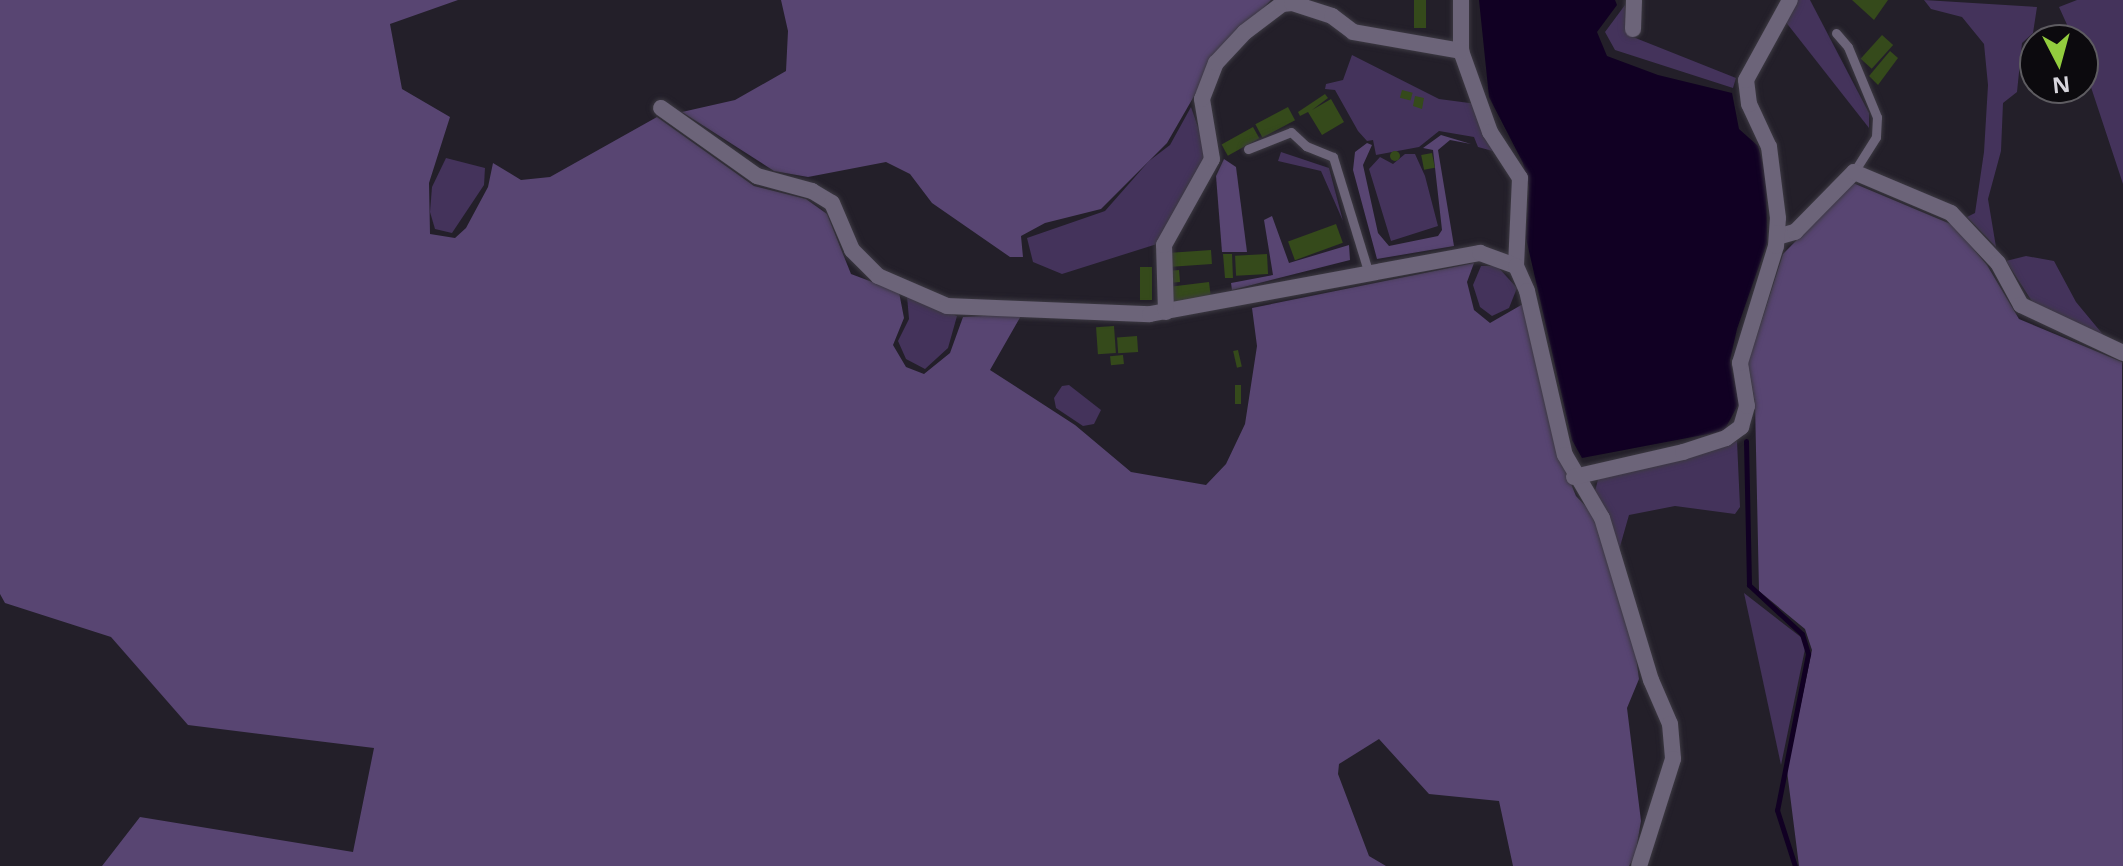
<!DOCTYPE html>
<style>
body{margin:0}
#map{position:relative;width:2123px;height:866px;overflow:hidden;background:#231f29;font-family:"Open Sans",sans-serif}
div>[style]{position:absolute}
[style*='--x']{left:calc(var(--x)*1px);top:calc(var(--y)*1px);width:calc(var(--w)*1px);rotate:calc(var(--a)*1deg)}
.green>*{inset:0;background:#44335b}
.forest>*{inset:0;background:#584572}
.water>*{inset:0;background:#110023}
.stream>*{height:5px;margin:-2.5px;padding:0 2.5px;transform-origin:2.5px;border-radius:2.5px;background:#110023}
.building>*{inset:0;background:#354a1b;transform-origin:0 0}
.round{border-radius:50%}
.roads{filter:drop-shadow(0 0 2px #3c3942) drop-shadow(0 0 2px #3c3942)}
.service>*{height:9px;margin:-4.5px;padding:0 4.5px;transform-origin:4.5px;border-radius:4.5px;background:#6c6479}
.minor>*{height:16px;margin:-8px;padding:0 8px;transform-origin:8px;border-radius:8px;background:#6c6479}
span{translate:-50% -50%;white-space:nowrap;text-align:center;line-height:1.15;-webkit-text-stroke:6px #0c0a0e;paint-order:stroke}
.north{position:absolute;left:2019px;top:24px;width:80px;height:80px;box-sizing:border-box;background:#0c0a0e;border:2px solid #5e5c61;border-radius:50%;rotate:174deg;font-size:22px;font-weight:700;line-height:32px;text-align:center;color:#d8d6dd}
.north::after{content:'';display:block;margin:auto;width:28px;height:36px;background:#93cd3e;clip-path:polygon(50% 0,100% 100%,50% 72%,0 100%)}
</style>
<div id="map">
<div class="green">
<div style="clip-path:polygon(1795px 0,1810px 0,1869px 113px,1869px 128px,1785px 21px)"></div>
<div style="clip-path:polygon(1924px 0,2037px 7px,2033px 33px,2022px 43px,2017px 92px,2003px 103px,2001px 151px,1988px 199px,1996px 247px,1967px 217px,1975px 213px,1984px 152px,1988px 85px,1984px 44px,1962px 17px,1931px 9px)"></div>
<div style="clip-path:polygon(2077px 0,2123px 0,2123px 184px,2083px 63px,2083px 40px,2074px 40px,2059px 7px)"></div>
<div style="clip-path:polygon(1625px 5px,1626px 28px,1633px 37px,1736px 78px,1733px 88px,1615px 50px,1605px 32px)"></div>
<div style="clip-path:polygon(1352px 55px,1439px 99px,1477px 104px,1500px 153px,1478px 147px,1474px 137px,1439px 131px,1419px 147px,1376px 155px,1373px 140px,1367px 141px,1358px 131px,1335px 90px,1325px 89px,1326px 84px,1343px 80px)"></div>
<div style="clip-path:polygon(1191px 107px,1207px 153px,1157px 244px,1062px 274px,1033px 262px,1027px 238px,1105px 211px,1149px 161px,1170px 145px)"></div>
<div style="clip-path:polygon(1281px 152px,1329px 168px,1343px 221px,1321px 171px,1278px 161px)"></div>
<div style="clip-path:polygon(1405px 154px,1415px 154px,1425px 176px,1438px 226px,1391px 241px,1369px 169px,1380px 157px,1393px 164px)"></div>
<div style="clip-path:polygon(446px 158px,485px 168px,484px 185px,452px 233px,435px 229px,430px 212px,432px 187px)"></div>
<div style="clip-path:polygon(2026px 256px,2054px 261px,2076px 302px,2110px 343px,2033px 303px,2006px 261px)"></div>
<div style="clip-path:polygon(1481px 266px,1497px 266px,1517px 288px,1509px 308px,1492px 316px,1480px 307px,1473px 285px)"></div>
<div style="clip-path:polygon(907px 296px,957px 316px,948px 348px,925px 369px,906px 359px,898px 341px,909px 319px)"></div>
<div style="clip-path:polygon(1069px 385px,1101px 410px,1094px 424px,1083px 426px,1056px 408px,1054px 398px,1062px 386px)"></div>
<div style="clip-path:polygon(1737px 441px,1740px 507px,1735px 514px,1675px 506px,1629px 515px,1619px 550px,1595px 491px,1599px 476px)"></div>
<div style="clip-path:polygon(1744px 593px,1802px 638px,1805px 649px,1781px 765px)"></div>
</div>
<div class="forest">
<div style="clip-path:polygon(0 0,458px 0,390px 24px,402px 89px,450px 117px,429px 183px,430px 234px,455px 238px,466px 228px,488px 187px,493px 163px,521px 180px,550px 177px,657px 117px,754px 186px,806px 199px,827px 214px,851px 274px,899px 292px,904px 318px,893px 345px,906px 367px,924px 374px,950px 353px,963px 317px,1022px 314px,990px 370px,1075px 425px,1131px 472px,1206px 485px,1226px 464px,1245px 424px,1257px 346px,1252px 308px,1474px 263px,1467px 282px,1474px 310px,1490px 323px,1523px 304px,1560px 457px,1576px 496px,1599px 520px,1634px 642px,1639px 679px,1627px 708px,1641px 821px,1635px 856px,1629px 866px,1513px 866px,1499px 801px,1429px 794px,1379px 739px,1339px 764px,1338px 774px,1369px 856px,1386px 866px,102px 866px,140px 817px,353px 852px,374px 748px,188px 725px,111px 637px,5px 603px,0 594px)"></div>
<div style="clip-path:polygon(781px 0,1271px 0,1216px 58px,1167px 143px,1101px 209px,1045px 223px,1021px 236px,1023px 257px,1010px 257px,932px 203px,910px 174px,886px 162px,808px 177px,774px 171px,682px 112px,735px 100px,786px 71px,788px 31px)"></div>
<div style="clip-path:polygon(1441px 135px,1471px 144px,1450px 140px,1438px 150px,1454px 246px,1377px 259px,1353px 170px,1355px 152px,1367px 143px,1372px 145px,1363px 165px,1378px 233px,1389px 246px,1438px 236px,1442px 230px,1433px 150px,1423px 148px)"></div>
<div style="clip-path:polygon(1224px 159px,1236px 167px,1247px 252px,1222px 252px,1216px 176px)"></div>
<div style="clip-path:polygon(1853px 183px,1953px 225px,1987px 265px,2019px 319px,2122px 362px,2123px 866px,1799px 866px,1787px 771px,1812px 650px,1805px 629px,1759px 591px,1755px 403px,1748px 363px,1783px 254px)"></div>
<div style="clip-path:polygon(1272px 216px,1289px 263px,1349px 245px,1350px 260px,1232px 290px,1231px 283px,1273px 275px,1264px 220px)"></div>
</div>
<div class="water">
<div style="clip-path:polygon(1479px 0,1615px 0,1617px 5px,1597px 32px,1607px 56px,1658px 75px,1732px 93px,1739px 129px,1758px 146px,1766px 176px,1767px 243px,1737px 329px,1730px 360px,1739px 403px,1724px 431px,1582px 458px,1572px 440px,1526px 238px,1529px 187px,1523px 163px,1489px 97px)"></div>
</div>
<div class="stream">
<div style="--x:1746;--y:441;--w:144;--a:88.8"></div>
<div style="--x:1749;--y:585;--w:72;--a:42.8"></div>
<div style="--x:1802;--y:634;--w:21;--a:73"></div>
<div style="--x:1808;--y:654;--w:159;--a:101.2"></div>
<div style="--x:1777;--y:810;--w:59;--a:72.2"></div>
</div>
<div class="building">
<div style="left:1414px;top:0;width:12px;height:28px"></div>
<div style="clip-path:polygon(1852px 0,1888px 0,1874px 20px)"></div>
<div style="left:1882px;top:35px;width:15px;height:32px;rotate:42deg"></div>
<div style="clip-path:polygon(1890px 51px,1898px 58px,1878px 85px,1869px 76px)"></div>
<div style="left:1402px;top:90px;width:11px;height:8px;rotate:15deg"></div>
<div style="clip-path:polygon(1325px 94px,1328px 98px,1312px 110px,1331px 99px,1344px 122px,1322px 135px,1308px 112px,1300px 116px,1298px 112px)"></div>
<div style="clip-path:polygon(1415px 96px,1424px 98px,1422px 109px,1413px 106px)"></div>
<div style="left:1288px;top:107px;width:15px;height:37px;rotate:62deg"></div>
<div style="left:1253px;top:127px;width:13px;height:36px;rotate:61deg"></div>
<div class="round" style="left:1390px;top:151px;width:10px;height:10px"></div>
<div style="left:1432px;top:153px;width:15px;height:11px;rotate:79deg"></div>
<div style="left:1336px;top:224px;width:20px;height:51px;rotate:70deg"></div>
<div style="left:1211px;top:250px;width:14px;height:40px;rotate:86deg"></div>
<div style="clip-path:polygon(1223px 254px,1232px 254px,1233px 278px,1225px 278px)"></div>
<div style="left:1267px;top:254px;width:20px;height:32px;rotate:87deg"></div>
<div style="left:1140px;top:267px;width:12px;height:33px"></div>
<div style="left:1179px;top:270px;width:12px;height:8px;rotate:85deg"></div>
<div style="left:1209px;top:282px;width:17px;height:37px;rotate:83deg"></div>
<div style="left:1114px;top:326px;width:27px;height:18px;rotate:86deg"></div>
<div style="left:1137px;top:336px;width:16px;height:20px;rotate:86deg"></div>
<div style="left:1238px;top:350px;width:17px;height:5px;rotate:77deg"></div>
<div style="left:1123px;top:355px;width:9px;height:13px;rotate:84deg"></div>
<div style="left:1235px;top:385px;width:6px;height:19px"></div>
</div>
<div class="roads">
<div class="service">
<div style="--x:1836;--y:33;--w:18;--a:49"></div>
<div style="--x:1848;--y:47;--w:76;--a:67.5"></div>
<div style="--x:1877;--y:117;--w:20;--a:93"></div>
<div style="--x:1876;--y:137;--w:41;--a:122.2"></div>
<div style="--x:1248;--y:149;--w:46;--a:-21.6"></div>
<div style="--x:1291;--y:132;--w:21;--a:43"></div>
<div style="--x:1306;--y:146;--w:29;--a:22"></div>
<div style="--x:1333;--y:157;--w:119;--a:72.9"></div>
</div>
<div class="minor">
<div style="--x:1461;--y:0;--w:51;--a:90"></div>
<div style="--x:1461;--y:51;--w:86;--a:70.3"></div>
<div style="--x:1490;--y:132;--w:55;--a:56.9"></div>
<div style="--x:1520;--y:178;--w:88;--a:92.6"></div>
<div style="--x:1633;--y:29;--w:29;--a:-88"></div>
<div style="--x:661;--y:108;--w:118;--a:35.3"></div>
<div style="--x:757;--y:176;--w:57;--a:15.3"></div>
<div style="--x:812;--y:191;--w:23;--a:31"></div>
<div style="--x:832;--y:203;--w:51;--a:66.9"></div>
<div style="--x:852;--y:250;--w:37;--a:45"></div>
<div style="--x:878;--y:276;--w:75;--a:23.5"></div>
<div style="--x:947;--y:306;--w:203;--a:2.3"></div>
<div style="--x:1150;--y:314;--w:336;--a:-10.5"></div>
<div style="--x:1480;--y:253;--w:38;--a:20"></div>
<div style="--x:1516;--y:266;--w:27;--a:66"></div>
<div style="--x:1527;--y:291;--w:168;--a:77"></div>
<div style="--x:1565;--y:455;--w:73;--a:59.6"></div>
<div style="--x:1602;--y:518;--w:169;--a:73.2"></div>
<div style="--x:1651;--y:680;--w:48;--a:66.6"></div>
<div style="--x:1670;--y:724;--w:35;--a:85"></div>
<div style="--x:1673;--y:759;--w:112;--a:107.6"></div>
<div style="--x:1777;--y:237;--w:19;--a:-16"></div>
<div style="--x:1795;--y:232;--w:84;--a:-45.5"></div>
<div style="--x:1854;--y:172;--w:105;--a:22.9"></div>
<div style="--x:1951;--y:213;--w:69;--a:46.8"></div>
<div style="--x:1998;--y:263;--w:48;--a:61.3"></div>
<div style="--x:2021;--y:305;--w:113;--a:25.2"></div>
<div style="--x:1166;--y:312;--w:67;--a:-91.7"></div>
<div style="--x:1164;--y:245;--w:98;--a:-60.8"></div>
<div style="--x:1212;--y:159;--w:61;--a:-99.5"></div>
<div style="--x:1202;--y:99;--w:39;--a:-69"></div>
<div style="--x:1216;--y:63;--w:42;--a:-46.9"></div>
<div style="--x:1245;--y:32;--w:46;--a:-37.1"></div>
<div style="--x:1282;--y:4;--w:10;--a:-6"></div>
<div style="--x:1292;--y:3;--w:42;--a:18"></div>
<div style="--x:1332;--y:16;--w:26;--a:37"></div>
<div style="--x:1353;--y:32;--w:110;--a:10"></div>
<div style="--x:1574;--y:477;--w:112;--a:-12.9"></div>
<div style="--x:1683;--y:452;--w:45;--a:-18"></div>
<div style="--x:1726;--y:438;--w:19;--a:-36"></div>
<div style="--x:1741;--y:427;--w:22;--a:-74"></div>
<div style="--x:1747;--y:406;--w:44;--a:-99.2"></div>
<div style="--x:1740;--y:363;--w:122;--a:-72.9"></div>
<div style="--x:1776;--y:246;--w:28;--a:-86"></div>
<div style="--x:1778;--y:218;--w:72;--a:-97.2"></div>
<div style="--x:1769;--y:147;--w:47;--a:-114.9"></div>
<div style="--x:1749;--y:104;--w:24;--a:-97"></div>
<div style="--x:1746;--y:80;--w:91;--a:-61.2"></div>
</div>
</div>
<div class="north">N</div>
</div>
